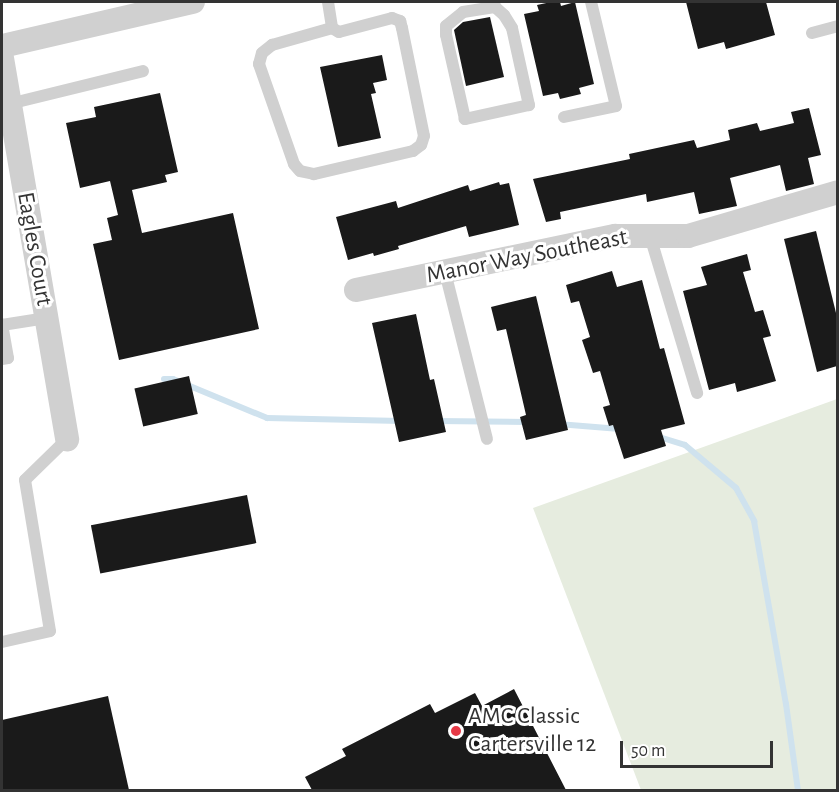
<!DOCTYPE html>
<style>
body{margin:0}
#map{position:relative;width:839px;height:792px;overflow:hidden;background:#fff;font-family:"Alegreya Sans",sans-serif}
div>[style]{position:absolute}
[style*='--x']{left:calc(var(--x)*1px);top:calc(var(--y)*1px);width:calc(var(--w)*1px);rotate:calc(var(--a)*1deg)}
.green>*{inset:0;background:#e6ecdf}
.stream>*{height:6px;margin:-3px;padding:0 3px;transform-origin:3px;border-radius:3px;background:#cfe2ee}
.building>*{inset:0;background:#1a1a1a;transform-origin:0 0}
.service>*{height:12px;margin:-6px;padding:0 6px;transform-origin:6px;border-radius:6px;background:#d0d0d0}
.minor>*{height:24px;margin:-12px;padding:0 12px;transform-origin:12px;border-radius:12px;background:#d0d0d0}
.dots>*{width:16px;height:16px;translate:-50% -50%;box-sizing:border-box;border:3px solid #fff;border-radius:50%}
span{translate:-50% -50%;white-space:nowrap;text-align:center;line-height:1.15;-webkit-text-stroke:6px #fff;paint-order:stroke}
.street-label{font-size:24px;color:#333}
.poi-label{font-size:24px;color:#333}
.left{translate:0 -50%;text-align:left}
.frame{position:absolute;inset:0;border:3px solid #333;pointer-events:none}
.scale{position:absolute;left:620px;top:741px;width:153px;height:27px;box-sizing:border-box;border:3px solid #333;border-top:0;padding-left:8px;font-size:18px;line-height:21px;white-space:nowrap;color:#333;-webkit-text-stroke:4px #fff;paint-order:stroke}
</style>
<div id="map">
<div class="green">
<div style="clip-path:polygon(837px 399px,837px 790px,641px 790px,533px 508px)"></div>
</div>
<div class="stream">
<div style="--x:164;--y:379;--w:9;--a:0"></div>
<div style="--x:173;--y:379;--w:102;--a:22.5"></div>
<div style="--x:267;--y:418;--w:134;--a:1.3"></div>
<div style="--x:436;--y:421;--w:91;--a:0.6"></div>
<div style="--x:558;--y:424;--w:62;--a:4.6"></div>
<div style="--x:656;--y:436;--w:30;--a:17"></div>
<div style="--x:685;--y:445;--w:67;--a:40.1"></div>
<div style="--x:736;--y:488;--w:38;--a:61"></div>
<div style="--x:754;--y:521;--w:186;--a:80.1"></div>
<div style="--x:786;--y:704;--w:87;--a:82.1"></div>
</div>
<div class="building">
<div style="clip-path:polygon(551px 2px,560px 2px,561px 6px,575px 2px,594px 84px,579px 88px,581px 94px,560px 99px,558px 93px,543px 96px,524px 14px,539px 11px,537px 5px)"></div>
<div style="clip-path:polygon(686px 2px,766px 2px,775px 35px,726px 49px,724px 42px,698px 49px)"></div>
<div style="clip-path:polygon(490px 17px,504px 77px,466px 86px,454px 30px,463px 22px)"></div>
<div style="clip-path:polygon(382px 55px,387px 80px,373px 83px,376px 93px,371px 94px,381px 138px,338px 147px,320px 67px)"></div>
<div style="clip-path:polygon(160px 93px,178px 172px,165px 175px,167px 182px,132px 190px,142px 233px,233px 213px,259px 329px,119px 360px,93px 244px,112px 240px,107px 218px,118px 215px,110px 181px,80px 188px,66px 123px,96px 117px,94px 107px)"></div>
<div style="clip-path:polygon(809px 108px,821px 155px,808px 158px,814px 184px,786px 191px,780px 165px,730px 178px,737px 206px,699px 214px,694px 192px,647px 202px,646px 194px,560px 212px,561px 219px,546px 222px,533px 179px,630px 159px,629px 154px,694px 140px,697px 148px,730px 140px,728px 130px,757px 123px,760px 131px,794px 123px,791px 112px)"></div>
<div style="clip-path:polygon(499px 182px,500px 185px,509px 183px,519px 225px,469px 237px,466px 226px,398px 246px,399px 249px,374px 256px,373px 253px,348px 260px,336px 217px,396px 201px,398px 208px,468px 185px,470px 191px)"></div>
<div style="clip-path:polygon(816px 231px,837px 317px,837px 366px,817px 372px,784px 239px)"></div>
<div style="clip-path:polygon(747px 254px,751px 270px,743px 272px,755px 312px,763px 310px,771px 336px,763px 338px,776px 381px,737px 392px,735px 383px,709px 390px,683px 291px,707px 285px,701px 267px)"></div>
<div style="clip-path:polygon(612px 271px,617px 287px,642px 280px,660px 349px,664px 348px,685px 424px,661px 430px,666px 446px,624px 459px,613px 425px,609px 426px,603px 407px,610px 405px,600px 371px,593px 373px,582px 340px,590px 337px,579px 301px,571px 303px,566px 285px)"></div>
<div style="clip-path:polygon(536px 296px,568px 430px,526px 440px,520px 417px,526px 415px,506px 329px,497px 331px,491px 307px)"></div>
<div style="clip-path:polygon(416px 314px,430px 380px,434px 379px,446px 432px,399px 442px,372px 323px)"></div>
<div style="left:189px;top:376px;width:39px;height:56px;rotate:77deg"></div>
<div style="left:247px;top:495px;width:49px;height:159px;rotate:79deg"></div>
<div style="clip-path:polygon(514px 689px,566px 790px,312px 790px,305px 777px,346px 756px,342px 749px,430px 704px,435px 713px,475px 693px,482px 706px)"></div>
<div style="clip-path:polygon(108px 696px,129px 790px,2px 790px,2px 720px)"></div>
</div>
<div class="service">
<div style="--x:328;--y:2;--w:26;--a:81"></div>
<div style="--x:494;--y:2;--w:5;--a:79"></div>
<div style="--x:495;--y:7;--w:12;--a:42"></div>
<div style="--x:504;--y:15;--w:15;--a:58"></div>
<div style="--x:512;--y:28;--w:79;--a:77.6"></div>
<div style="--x:529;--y:105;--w:66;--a:167.7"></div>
<div style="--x:465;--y:119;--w:86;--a:-102.7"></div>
<div style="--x:446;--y:35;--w:9;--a:-90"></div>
<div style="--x:446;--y:26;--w:22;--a:-39"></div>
<div style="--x:463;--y:12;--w:32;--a:-9"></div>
<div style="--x:392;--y:18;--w:9;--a:21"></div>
<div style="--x:400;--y:21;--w:7;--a:74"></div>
<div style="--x:402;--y:28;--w:110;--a:78.5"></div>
<div style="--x:424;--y:136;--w:9;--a:108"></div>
<div style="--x:421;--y:145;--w:10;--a:143"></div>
<div style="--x:413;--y:151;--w:102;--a:166.9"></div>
<div style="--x:314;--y:174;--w:14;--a:-168"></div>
<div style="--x:300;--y:171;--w:9;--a:-131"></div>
<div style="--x:294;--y:164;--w:106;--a:-109.3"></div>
<div style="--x:259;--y:64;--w:11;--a:-75"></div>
<div style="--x:262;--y:53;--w:13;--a:-39"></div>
<div style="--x:272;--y:45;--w:62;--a:-15.8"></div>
<div style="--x:332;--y:28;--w:8;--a:30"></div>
<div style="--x:339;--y:32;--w:55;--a:-14.8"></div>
<div style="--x:812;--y:33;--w:27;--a:-15"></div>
<div style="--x:9;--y:104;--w:138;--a:-13.8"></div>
<div style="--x:564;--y:117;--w:53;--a:-11.9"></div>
<div style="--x:616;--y:106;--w:107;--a:-103.5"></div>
<div style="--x:650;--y:236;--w:164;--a:73.3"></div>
<div style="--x:445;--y:272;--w:172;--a:75.9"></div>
<div style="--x:2;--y:359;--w:6;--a:-9"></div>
<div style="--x:8;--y:358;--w:34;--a:-100"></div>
<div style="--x:2;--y:325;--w:45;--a:-9"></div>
<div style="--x:2;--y:642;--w:49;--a:-12.9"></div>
<div style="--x:50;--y:631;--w:153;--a:-99.4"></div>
<div style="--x:25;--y:480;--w:59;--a:-44.3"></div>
</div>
<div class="minor">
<div style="--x:2;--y:46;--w:196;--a:-13"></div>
<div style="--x:2;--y:58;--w:387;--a:80.3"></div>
<div style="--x:356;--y:290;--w:265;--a:-11.8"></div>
<div style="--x:615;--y:236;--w:73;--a:0"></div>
<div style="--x:688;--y:236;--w:156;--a:-16.3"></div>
</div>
<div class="dots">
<div style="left:456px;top:731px;background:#e63946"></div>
</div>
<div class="street-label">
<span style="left:34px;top:249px;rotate:80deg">Eagles Court</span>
<span style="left:527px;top:257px;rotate:-11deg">Manor Way Southeast</span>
</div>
<div class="poi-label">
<span class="left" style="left:468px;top:731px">AMC Classic<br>Cartersville 12</span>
</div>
<div class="frame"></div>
<div class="scale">50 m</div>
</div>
